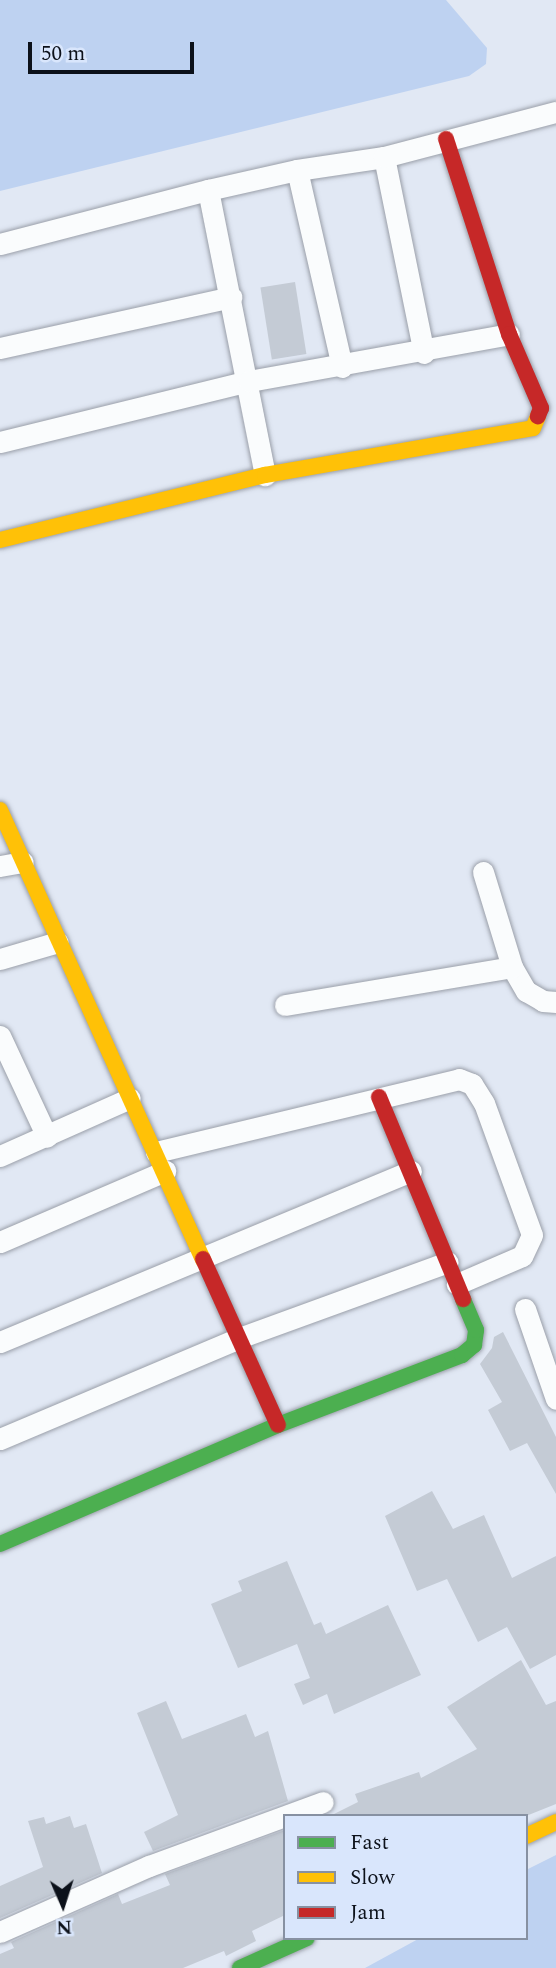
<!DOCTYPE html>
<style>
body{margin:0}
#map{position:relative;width:556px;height:1968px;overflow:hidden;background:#e1e8f4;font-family:Spectral,serif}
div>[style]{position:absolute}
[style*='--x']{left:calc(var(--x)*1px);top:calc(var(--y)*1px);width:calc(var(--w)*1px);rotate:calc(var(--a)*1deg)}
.green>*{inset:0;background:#bed2f1}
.building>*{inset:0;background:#c4cbd5;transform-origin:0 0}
.roads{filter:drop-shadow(0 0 2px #9a9fa9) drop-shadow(0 0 2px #9a9fa9)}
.street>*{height:21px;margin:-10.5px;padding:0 10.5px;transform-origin:10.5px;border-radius:10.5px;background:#fafcfd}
.fast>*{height:16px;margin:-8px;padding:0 8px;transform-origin:8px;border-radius:8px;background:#4caf50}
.slow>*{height:16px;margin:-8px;padding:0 8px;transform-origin:8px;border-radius:8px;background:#ffc107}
.jam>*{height:16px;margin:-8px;padding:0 8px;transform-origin:8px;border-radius:8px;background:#c62828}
span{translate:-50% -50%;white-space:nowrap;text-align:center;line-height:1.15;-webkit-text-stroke:6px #d9e6fc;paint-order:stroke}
.legend{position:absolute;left:283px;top:1814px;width:245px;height:126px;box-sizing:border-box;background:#d9e6fc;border:2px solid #8791a2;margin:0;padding:9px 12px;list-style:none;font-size:21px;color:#0c111a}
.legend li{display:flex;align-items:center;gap:14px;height:35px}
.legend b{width:35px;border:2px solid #8791a2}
.north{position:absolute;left:28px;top:1870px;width:70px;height:70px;-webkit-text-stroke:5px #d9e6fc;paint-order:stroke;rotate:177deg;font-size:19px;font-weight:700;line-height:28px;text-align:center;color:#0c111a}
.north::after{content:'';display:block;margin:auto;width:24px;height:32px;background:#0c111a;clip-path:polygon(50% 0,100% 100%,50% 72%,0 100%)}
.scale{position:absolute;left:28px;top:42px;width:166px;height:32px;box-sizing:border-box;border:4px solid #0c111a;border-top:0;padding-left:9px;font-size:21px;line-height:24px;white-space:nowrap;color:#0c111a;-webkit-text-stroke:5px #d9e6fc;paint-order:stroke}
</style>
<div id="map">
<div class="green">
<div style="clip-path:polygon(0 0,446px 0,487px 48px,486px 64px,469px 76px,0 191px)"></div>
<div style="clip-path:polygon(556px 1855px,556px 1968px,365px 1968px,420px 1938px,526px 1938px,526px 1870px)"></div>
</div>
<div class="building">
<div style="left:295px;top:282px;width:73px;height:35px;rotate:81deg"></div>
<div style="clip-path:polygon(503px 1332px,556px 1437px,556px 1494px,527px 1443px,510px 1451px,488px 1410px,502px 1402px,480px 1364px,492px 1348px,494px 1337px)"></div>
<div style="clip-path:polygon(432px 1491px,453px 1529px,484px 1515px,512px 1578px,556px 1556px,556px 1655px,530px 1669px,507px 1627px,478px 1642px,447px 1579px,417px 1591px,385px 1516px)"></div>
<div style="clip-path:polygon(287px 1561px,314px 1625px,321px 1622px,326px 1634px,388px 1605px,421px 1675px,334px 1714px,327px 1694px,303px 1705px,294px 1684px,310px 1678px,297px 1644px,238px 1668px,211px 1604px,242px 1591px,238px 1581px)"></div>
<div style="clip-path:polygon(521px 1660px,546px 1705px,556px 1701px,556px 1804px,526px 1816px,330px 1816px,358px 1802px,355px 1794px,419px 1772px,421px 1778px,477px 1749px,447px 1707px)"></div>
<div style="clip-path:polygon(166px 1701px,182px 1739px,246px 1714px,255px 1737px,268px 1731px,288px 1801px,153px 1851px,144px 1832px,178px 1815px,137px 1713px)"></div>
<div style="clip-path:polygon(70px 1816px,74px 1828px,86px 1824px,102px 1873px,0 1918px,0 1886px,43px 1867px,28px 1821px,44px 1817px,46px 1824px)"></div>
<div style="clip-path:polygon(285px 1830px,285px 1915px,252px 1931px,256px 1941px,226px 1956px,224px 1951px,183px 1968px,0 1968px,0 1954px,14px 1948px,11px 1942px,118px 1894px,122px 1904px,170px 1885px,165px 1874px)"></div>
</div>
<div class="roads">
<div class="street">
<div style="--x:384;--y:157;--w:200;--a:78.5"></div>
<div style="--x:297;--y:170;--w:202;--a:77.1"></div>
<div style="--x:208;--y:190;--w:291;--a:78.7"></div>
<div style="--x:0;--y:244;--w:215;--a:-14.6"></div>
<div style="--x:208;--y:190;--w:91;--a:-12.7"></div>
<div style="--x:297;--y:170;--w:88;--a:-8.5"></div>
<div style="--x:384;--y:157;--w:178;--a:-14.7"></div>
<div style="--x:0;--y:348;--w:237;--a:-12.4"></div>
<div style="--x:0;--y:442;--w:256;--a:-13.8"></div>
<div style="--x:249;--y:381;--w:264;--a:-10.2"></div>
<div style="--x:0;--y:866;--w:23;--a:-10"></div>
<div style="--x:483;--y:872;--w:99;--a:73"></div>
<div style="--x:512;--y:967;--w:28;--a:60"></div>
<div style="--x:526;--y:991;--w:20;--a:30"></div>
<div style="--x:543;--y:1001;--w:13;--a:4"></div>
<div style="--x:0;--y:959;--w:60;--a:-16.3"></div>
<div style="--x:285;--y:1005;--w:230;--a:-9.5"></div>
<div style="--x:0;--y:1036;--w:111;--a:65"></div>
<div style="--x:156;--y:1152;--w:312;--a:-13.5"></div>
<div style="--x:459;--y:1079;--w:14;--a:21"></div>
<div style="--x:472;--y:1084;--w:22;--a:58"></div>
<div style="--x:484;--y:1103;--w:140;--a:70"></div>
<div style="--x:532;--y:1235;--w:23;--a:115"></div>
<div style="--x:522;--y:1256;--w:71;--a:156.7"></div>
<div style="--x:0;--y:1156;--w:142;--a:-24"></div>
<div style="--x:0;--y:1242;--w:180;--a:-23.3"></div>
<div style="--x:525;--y:1309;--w:95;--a:71"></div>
<div style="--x:0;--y:1342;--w:445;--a:-22.6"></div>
<div style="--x:0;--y:1439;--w:259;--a:-22.9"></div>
<div style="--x:239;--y:1338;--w:222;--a:-20"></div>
<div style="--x:0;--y:1932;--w:163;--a:-23.9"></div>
<div style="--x:149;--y:1866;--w:185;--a:-20.2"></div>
</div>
<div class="fast">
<div style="--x:0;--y:1544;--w:302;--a:-23.2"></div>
<div style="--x:278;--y:1425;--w:197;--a:-20.8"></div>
<div style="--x:462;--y:1355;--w:16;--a:-40"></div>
<div style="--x:474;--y:1345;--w:15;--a:-82"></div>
<div style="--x:476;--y:1330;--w:34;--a:-113"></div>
<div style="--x:240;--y:1968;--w:73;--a:-24.1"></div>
</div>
<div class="slow">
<div style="--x:0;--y:540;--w:273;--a:-13.8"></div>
<div style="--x:265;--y:475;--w:272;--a:-9.9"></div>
<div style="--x:533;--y:428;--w:13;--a:-67"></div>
<div style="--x:0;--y:810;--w:493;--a:65.7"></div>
<div style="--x:526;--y:1836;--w:33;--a:-25"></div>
</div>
<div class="jam">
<div style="--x:446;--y:139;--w:205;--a:72.1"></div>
<div style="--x:509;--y:334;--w:81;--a:66.6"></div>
<div style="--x:541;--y:408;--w:9;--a:111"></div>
<div style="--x:379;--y:1097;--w:219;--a:67.4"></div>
<div style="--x:203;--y:1259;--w:182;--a:65.7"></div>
</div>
</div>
<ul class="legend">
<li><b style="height:9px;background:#4caf50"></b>Fast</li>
<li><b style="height:9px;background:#ffc107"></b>Slow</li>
<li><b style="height:9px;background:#c62828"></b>Jam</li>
</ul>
<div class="north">N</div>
<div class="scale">50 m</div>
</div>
